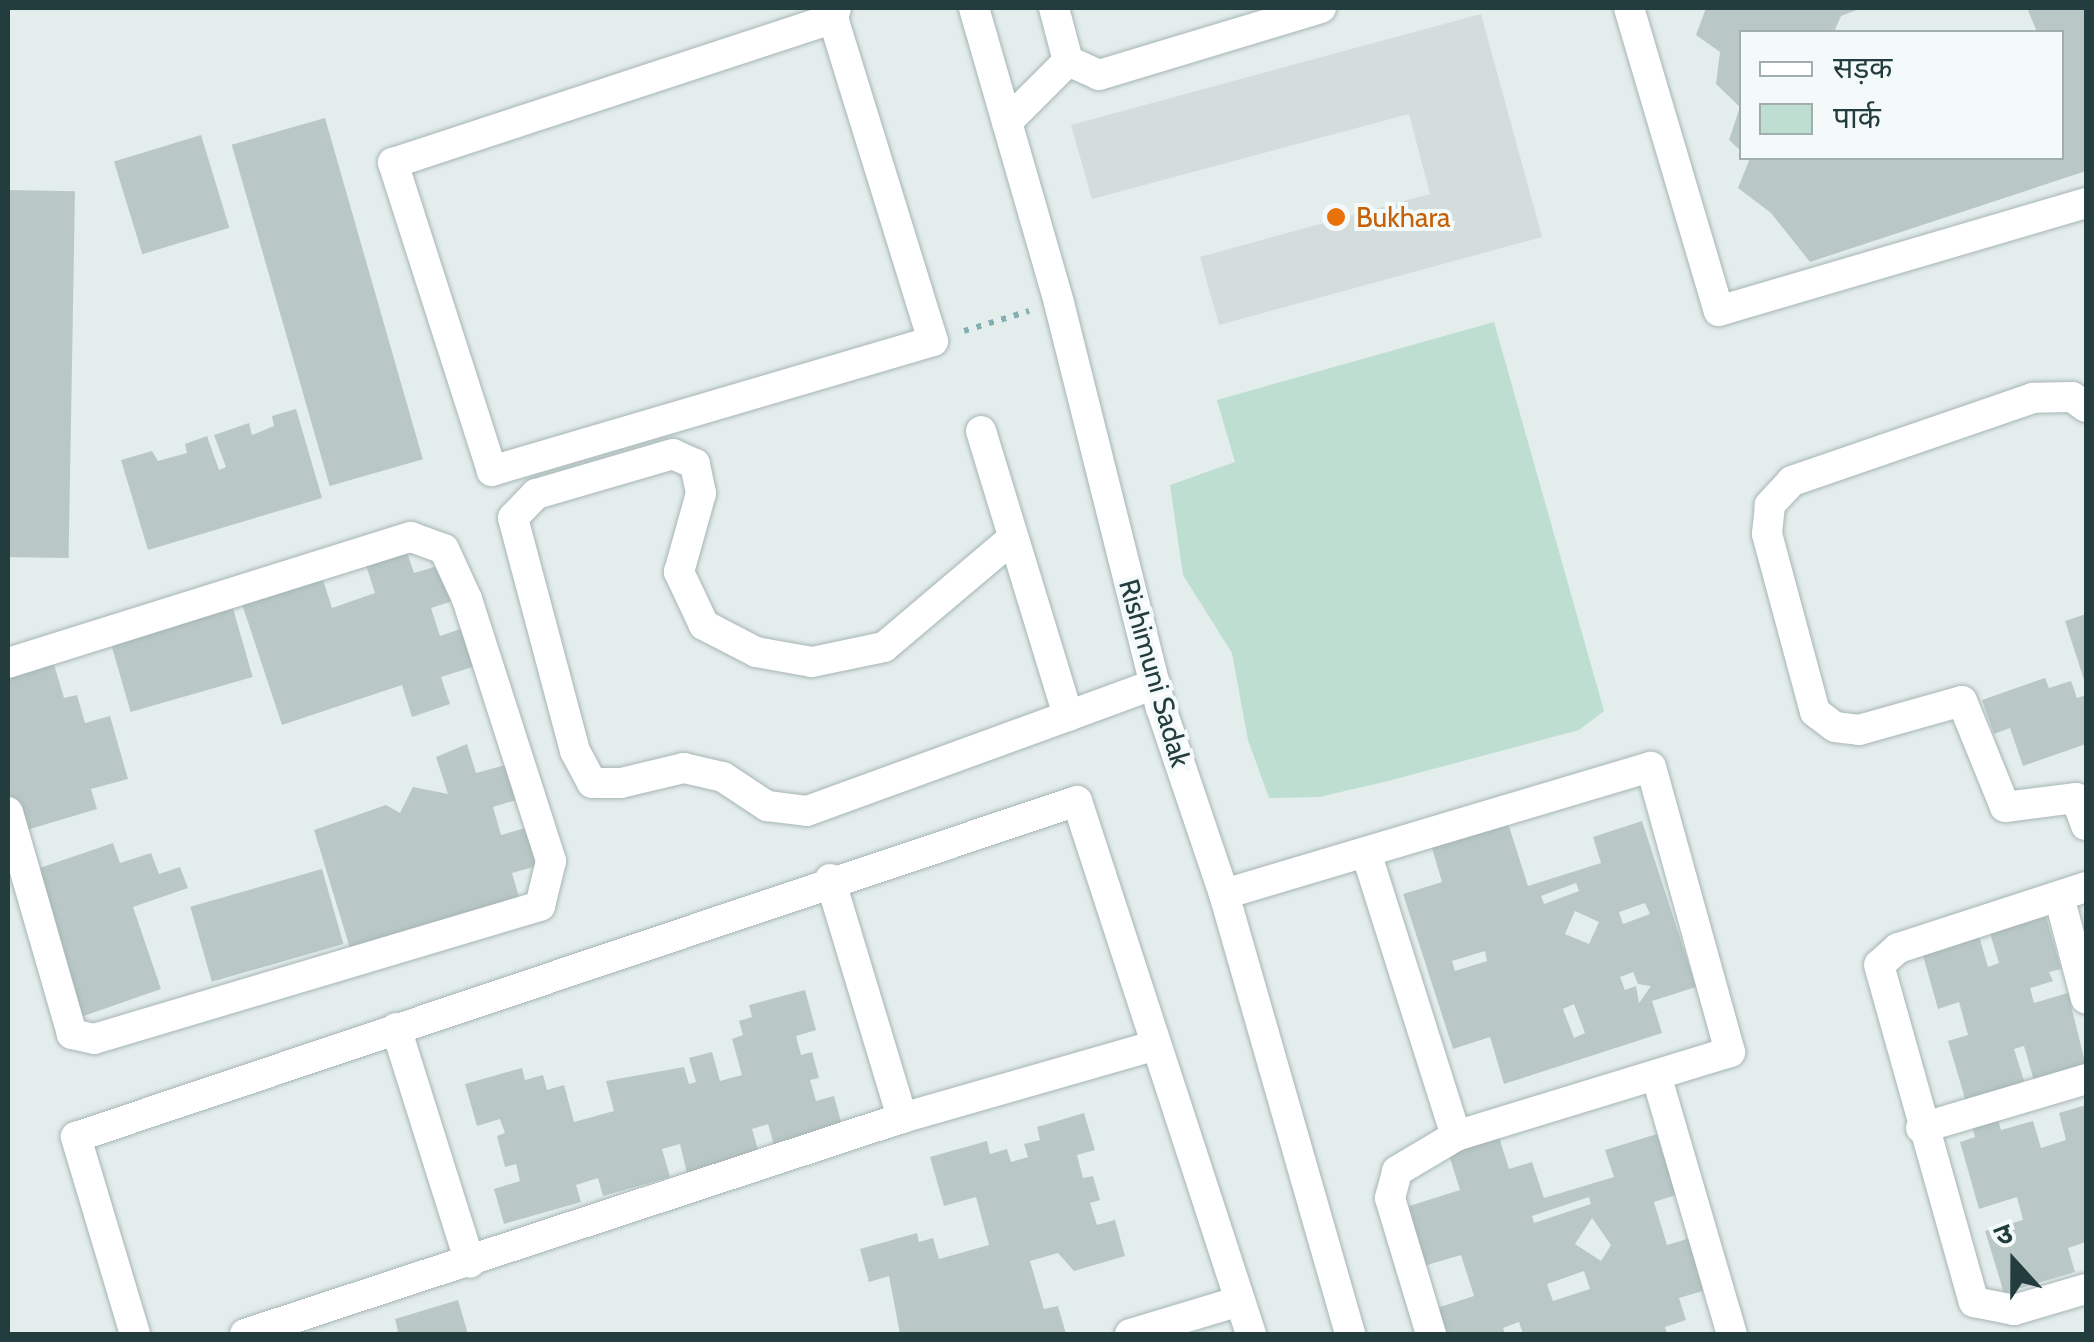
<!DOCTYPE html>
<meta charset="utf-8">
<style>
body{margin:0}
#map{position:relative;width:2094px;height:1342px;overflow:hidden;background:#e3edec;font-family:Cabin,"Noto Sans Devanagari",sans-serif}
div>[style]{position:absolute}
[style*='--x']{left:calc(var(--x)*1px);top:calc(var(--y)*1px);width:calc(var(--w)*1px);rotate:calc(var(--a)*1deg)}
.built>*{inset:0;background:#d2dddc}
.green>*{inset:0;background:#bdded1}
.building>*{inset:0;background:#b9c8c6;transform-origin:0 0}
.path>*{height:6px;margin-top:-3px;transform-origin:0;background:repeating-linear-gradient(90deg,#84afb0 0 5px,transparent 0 13px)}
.roads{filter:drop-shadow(0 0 2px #a6b5b4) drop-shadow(0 0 2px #a6b5b4)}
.street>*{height:30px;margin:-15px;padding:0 15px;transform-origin:15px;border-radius:15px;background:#fff}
.dots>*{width:28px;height:28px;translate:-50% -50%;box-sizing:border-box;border:5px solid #f4f9f9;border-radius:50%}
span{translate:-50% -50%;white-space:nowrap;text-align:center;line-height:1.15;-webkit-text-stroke:8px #f4f9f9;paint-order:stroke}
.food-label{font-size:28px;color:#c56008}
.left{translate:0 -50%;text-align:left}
.street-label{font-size:28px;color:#233d3e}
.frame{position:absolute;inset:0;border:10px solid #233d3e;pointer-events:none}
.legend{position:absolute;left:1739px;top:30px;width:325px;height:130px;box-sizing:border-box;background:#f4f9f9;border:2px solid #a0aeae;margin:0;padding:12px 18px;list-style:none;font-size:30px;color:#233d3e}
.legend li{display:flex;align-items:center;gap:20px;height:50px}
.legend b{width:50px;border:2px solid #a0aeae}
.north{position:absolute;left:1964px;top:1212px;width:100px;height:100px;-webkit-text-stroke:8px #f4f9f9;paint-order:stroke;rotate:339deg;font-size:28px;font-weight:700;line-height:40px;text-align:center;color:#233d3e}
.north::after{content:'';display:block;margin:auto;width:35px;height:45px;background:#233d3e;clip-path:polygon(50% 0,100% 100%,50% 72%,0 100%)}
</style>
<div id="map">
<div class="built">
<div style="clip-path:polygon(1481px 14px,1542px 237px,1219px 325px,1200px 257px,1430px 194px,1409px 114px,1092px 199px,1071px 125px)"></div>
</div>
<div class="green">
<div style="clip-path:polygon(1494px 322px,1604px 711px,1579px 730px,1388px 781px,1319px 797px,1269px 798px,1248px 740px,1232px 653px,1183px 575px,1170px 485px,1235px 462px,1217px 400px)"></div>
</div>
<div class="building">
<div style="clip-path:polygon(1706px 8px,1862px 8px,1841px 16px,1834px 32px,1742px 32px,1742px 152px,1729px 140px,1740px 107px,1716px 84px,1720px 52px,1696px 35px)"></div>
<div style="clip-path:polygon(2027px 8px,2086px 8px,2086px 171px,1810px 262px,1771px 213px,1738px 188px,1750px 158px,2062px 158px,2062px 32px,2037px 32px)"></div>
<div style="left:325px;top:118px;width:355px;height:97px;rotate:74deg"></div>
<div style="left:201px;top:135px;width:97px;height:91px;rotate:73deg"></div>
<div style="left:8px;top:190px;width:67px;height:367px;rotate:1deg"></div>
<div style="clip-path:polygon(296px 409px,322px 498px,148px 550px,121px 460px,152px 451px,158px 461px,187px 453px,185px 444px,207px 436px,219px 470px,226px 467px,214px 435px,249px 423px,252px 435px,274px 426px,272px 416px)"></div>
<div style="clip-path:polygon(406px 549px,414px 573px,444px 564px,456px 600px,431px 608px,440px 636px,472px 625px,485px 663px,441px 677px,450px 704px,412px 717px,402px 685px,282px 725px,241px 601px,321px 574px,332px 608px,375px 593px,365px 562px)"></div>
<div style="left:232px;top:605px;width:75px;height:127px;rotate:74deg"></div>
<div style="clip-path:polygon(2086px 614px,2086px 686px,2065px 621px)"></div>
<div style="clip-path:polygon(53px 661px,64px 698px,77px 695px,85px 723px,110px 716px,128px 779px,91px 789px,97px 809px,20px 832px,8px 790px,8px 674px)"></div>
<div style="clip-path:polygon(2045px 678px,2049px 688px,2071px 681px,2077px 698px,2086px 695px,2086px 744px,2023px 766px,2010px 728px,1994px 734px,1982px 700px)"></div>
<div style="clip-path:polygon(467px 744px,476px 773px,516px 762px,526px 797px,493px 807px,501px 835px,529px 827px,540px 865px,512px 873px,521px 904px,352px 955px,314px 830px,386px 805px,400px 813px,413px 787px,448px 794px,436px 757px)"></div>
<div style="clip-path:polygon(evenodd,1507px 820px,1528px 886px,1601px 863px,1593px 837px,1642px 821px,1696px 987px,1652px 1001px,1662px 1033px,1504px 1084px,1490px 1037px,1453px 1049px,1403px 894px,1442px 882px,1431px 845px,1507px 820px,1576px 883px,1579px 891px,1544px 904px,1541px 896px,1576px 883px,1507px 820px,1645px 903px,1650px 914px,1623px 924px,1619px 912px,1645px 903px,1507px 820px,1575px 911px,1599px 922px,1589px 944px,1565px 934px,1575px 911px,1507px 820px,1485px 951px,1487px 961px,1455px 971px,1452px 961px,1485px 951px,1507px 820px,1633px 972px,1638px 984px,1651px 986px,1639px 1003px,1636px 986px,1625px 990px,1620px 977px,1633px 972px,1507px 820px,1574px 1004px,1585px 1033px,1574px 1038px,1563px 1009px,1574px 1004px)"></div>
<div style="clip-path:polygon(113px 843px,120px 863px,151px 853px,159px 874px,180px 867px,188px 888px,133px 907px,161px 989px,78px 1018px,28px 872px)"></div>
<div style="left:322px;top:869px;width:78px;height:137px;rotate:74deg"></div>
<div style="clip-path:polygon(2046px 917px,2061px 969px,2049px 972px,2053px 981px,2030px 988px,2034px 1003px,2068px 993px,2086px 1066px,2034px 1081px,2024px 1046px,2014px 1049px,2025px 1084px,1966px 1102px,1948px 1041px,1968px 1035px,1959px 1002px,1938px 1009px,1922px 952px,1979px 936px,1988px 967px,1999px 963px,1990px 933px,2019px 919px,2021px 924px)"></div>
<div style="clip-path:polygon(805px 990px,816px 1030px,796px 1036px,801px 1055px,812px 1052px,819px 1078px,810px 1080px,816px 1101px,834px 1096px,843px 1129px,775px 1149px,768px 1124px,752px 1129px,759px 1153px,687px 1173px,680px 1144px,662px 1149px,670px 1177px,603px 1196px,598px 1178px,576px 1185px,581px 1202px,504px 1224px,494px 1189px,520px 1181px,516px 1164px,505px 1167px,497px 1136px,505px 1133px,500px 1119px,477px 1126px,465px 1084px,522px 1068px,525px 1080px,543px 1075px,547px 1090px,564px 1085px,574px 1122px,614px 1111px,606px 1081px,684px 1067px,689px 1084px,696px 1082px,689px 1058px,712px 1052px,720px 1081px,742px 1075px,732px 1039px,743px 1035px,739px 1021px,752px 1017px,749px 1005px)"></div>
<div style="clip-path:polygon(2086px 1105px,2086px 1242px,2068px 1248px,2075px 1272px,2004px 1293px,1985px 1231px,2023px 1220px,2017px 1197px,1979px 1209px,1960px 1142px,1975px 1137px,1972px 1127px,1998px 1119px,2001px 1130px,2033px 1121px,2041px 1148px,2066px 1140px,2059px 1113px)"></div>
<div style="clip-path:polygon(1084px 1113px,1095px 1150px,1077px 1155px,1083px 1178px,1093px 1176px,1100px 1200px,1090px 1203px,1097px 1225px,1115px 1220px,1125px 1256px,1074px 1271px,1058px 1253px,1030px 1261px,1044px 1309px,1058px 1306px,1066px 1334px,900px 1334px,889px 1276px,869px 1282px,860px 1249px,917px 1233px,919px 1242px,933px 1238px,939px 1259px,989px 1245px,976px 1197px,944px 1206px,930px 1157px,987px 1141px,990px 1154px,1007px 1149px,1011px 1162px,1028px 1157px,1024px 1144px,1040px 1140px,1037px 1127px)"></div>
<div style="clip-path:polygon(evenodd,1657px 1134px,1676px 1195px,1654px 1202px,1667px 1245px,1690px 1238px,1706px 1290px,1679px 1298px,1686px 1320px,1665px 1327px,1667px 1334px,1523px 1334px,1519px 1322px,1503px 1328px,1505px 1334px,1445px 1334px,1437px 1308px,1474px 1296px,1461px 1255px,1424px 1266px,1406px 1207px,1460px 1190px,1448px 1152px,1499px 1137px,1509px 1169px,1532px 1162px,1544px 1198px,1614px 1177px,1605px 1150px,1657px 1134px,1589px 1197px,1591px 1204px,1534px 1223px,1532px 1216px,1589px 1197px,1657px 1134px,1592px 1218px,1611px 1245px,1601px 1261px,1575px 1244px,1592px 1218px,1657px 1134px,1584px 1271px,1590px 1289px,1553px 1301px,1547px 1284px,1584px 1271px)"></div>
<div style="clip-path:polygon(458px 1300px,468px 1334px,391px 1334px,398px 1331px,395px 1319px)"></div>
</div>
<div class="path">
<div style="--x:964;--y:331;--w:68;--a:-17.1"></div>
</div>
<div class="roads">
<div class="street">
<div style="--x:974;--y:8;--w:307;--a:73.9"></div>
<div style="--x:1059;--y:303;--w:418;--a:75.9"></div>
<div style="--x:1161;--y:708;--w:196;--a:71.3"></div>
<div style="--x:1224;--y:894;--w:458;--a:74"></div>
<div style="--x:1054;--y:8;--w:55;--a:75.2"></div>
<div style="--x:1629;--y:8;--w:316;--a:73.5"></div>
<div style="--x:1719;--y:311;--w:383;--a:-16.4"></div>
<div style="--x:833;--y:18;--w:338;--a:72.8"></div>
<div style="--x:933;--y:341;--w:460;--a:163.6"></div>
<div style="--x:492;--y:471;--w:324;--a:-107.8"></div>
<div style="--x:393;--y:163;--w:463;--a:-18.2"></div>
<div style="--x:833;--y:18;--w:10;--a:-73"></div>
<div style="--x:1068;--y:61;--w:34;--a:24"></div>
<div style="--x:1099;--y:75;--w:232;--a:-16.8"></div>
<div style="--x:1007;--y:122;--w:86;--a:-45"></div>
<div style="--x:2086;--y:407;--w:17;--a:-144"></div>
<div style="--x:2072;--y:397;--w:39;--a:179"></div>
<div style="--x:2033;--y:398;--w:255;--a:161"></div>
<div style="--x:1792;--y:481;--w:33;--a:133"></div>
<div style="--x:1770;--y:505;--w:29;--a:96"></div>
<div style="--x:1767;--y:534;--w:184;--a:74.9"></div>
<div style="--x:1815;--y:712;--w:25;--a:37"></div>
<div style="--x:1835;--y:727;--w:24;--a:7"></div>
<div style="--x:1859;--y:730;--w:107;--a:-15.7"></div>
<div style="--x:1962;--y:701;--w:114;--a:67.9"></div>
<div style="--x:2005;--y:807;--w:72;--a:-7.2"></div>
<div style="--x:2076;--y:798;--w:29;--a:70"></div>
<div style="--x:981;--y:431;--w:298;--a:73"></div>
<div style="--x:1068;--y:716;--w:93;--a:-20.2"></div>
<div style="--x:1013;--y:538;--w:169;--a:139.8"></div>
<div style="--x:884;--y:647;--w:74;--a:168.2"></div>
<div style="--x:812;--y:662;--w:57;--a:-169.9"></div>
<div style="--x:756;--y:652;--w:59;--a:-152.6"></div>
<div style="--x:704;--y:625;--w:59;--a:-115.3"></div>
<div style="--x:679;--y:572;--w:82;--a:-74.4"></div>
<div style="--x:701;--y:493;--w:30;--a:-102"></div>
<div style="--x:695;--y:464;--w:24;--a:-156"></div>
<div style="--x:673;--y:454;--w:143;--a:163.7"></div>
<div style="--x:536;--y:494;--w:33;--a:134"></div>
<div style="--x:513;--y:518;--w:241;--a:75.1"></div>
<div style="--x:575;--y:751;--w:36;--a:62"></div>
<div style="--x:592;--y:783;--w:29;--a:0"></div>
<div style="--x:621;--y:783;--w:65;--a:-13.4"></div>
<div style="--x:684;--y:768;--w:40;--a:13"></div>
<div style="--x:723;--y:777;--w:53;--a:33.4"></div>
<div style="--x:767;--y:806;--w:40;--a:7.1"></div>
<div style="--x:807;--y:811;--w:278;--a:-20"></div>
<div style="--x:8;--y:663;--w:422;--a:-17.4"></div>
<div style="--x:411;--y:537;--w:35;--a:20"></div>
<div style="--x:444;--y:549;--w:55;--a:65.3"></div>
<div style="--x:467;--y:599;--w:275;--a:72.2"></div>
<div style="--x:551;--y:861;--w:46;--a:103.7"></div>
<div style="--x:540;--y:906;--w:465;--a:163.4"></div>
<div style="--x:94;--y:1039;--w:23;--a:-167"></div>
<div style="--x:72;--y:1034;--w:231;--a:-106.1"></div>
<div style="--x:830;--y:879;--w:250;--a:73.2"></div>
<div style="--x:2086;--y:887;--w:198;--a:162"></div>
<div style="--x:1898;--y:948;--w:25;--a:138"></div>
<div style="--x:1879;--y:965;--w:350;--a:74.3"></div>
<div style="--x:1974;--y:1302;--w:41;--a:11.3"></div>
<div style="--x:2014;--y:1310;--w:75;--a:-16.3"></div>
<div style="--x:1224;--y:894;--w:445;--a:-16.6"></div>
<div style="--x:1651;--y:767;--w:296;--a:74.5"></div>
<div style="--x:1730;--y:1052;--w:287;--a:163"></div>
<div style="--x:1456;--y:1136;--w:298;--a:-107.6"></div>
<div style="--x:2059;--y:896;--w:106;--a:75.3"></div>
<div style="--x:396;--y:1028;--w:246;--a:72.5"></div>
<div style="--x:1657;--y:1078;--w:267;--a:73.7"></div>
<div style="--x:1921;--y:1128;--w:172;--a:-16.5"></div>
<div style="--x:135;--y:1334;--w:206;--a:-106.7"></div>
<div style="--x:76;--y:1137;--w:1056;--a:-18.56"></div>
<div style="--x:1077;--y:801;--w:561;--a:71.92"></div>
<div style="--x:245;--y:1334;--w:692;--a:-18.2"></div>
<div style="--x:902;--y:1118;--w:264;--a:-16"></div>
<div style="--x:1130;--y:1334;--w:115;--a:-16.7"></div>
<div style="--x:1431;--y:1334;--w:142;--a:-106.8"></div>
<div style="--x:1390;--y:1198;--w:28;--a:-75"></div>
<div style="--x:1397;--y:1171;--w:69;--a:-30.7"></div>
</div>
</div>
<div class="dots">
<div style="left:1336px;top:217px;background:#e8710a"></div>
</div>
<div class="food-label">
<span class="left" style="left:1356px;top:217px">Bukhara</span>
</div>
<div class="street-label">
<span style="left:1155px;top:673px;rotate:74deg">Rishimuni Sadak</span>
</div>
<div class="frame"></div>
<ul class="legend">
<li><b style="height:12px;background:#fff"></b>सड़क</li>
<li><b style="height:28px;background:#bdded1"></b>पार्क</li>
</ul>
<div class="north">उ</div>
</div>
